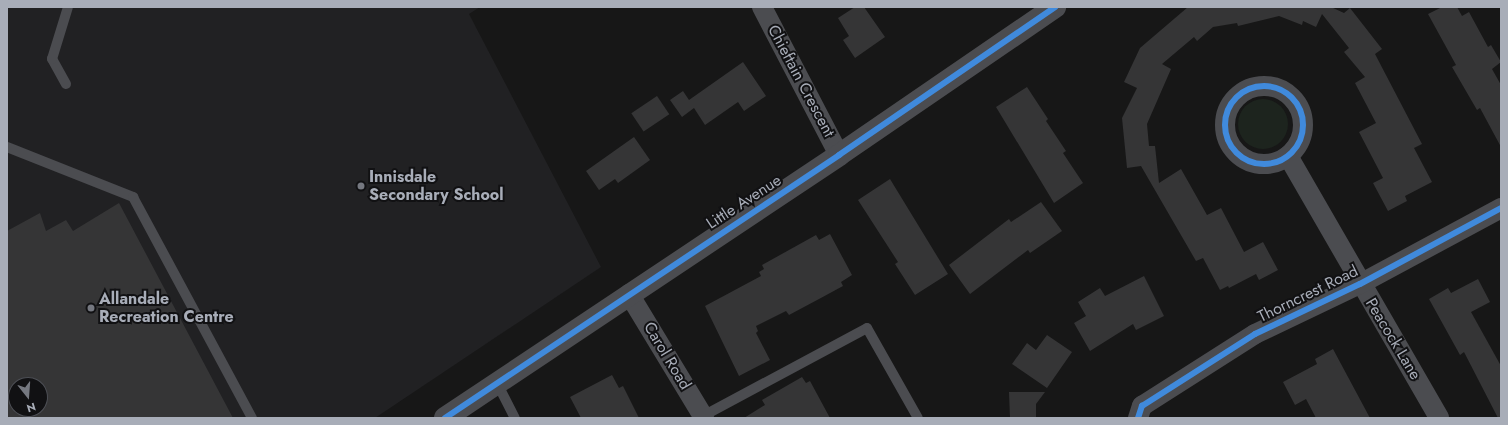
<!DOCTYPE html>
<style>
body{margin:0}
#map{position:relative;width:1508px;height:425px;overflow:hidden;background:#171717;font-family:Jost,sans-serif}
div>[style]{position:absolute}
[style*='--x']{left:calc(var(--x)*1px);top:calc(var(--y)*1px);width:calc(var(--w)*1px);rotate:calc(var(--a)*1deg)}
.built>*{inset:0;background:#212123}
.green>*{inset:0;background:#1d241e}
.round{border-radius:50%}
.building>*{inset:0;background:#353536;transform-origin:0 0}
.service>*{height:10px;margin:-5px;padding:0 5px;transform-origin:5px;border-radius:5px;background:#4b4c50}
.minor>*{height:20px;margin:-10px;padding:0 10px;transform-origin:10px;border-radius:10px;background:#4b4c50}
.minor>.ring{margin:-10px;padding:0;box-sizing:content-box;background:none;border:20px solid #4b4c50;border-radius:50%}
.tertiary>*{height:22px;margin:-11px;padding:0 11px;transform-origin:11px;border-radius:11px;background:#4b4c50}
.cycleway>*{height:6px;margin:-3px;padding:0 3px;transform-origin:3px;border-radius:3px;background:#408adc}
.cycleway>.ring{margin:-3px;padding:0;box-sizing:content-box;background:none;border:6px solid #408adc;border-radius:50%}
.dots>*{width:11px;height:11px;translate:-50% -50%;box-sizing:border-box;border:2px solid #111113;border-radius:50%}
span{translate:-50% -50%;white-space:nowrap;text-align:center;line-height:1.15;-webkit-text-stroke:4px #111113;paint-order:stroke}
.street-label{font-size:16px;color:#a8adb8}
.poi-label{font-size:16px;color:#a8adb8;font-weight:700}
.left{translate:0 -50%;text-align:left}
.frame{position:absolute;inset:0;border:8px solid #a8adb8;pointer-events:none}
.north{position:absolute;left:8px;top:377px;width:40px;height:40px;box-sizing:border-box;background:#111113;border:1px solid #4d4f55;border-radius:50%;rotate:163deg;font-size:11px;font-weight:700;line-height:16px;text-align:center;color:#a8adb8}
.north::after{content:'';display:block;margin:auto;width:14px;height:18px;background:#757880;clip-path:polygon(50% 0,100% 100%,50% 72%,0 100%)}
</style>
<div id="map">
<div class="built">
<div style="clip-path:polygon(evenodd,7px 7px,480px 7px,469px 14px,601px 267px,375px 418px,7px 418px,7px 7px,16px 385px,40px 385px,40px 409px,16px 409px,16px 385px)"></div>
</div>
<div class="green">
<div class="round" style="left:1238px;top:99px;width:50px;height:50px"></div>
</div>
<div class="building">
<div style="clip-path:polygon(855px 7px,864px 7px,885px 37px,855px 58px,843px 40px,849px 36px,838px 18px)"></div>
<div style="clip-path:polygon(1188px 7px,1331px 7px,1344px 13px,1350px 8px,1382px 49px,1375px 54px,1422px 144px,1414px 148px,1432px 182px,1405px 196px,1407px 201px,1388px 211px,1373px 183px,1383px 178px,1359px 132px,1376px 123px,1355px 83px,1365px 77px,1344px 52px,1349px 48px,1322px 14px,1316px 27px,1303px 21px,1302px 25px,1279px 16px,1238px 26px,1237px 23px,1213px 27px,1197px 41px,1194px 37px,1162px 64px,1171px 69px,1147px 124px,1149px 146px,1155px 146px,1159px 183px,1181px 169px,1207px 215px,1221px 208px,1244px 252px,1263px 242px,1278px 270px,1259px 280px,1256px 274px,1229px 288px,1228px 286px,1220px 290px,1203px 258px,1196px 261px,1141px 166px,1127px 168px,1122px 118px,1137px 88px,1124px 82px,1140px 48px)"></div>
<div style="clip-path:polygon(1442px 7px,1457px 7px,1462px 16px,1469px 12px,1488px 47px,1491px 45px,1501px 62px,1492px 69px,1501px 85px,1501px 147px,1480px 108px,1477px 110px,1452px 67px,1456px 65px,1428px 14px)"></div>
<div style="clip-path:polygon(743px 62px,766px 96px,744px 111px,738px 102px,705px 125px,694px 108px,682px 117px,670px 100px,683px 91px,689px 100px)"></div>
<div style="clip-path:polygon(1027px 87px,1048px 119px,1046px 121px,1066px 151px,1063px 153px,1083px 183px,1054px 203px,996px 107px)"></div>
<div style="left:657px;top:96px;width:22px;height:31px;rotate:56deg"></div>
<div style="clip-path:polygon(634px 137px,650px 160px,618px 183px,615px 179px,599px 190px,586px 171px)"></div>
<div style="clip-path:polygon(890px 179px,948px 274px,915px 295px,895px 264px,898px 262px,858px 200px)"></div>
<div style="clip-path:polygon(1041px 202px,1062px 231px,1030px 253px,1028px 250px,970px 294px,949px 265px,1009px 219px,1011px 222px)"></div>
<div style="clip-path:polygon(evenodd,119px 203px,233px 418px,7px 418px,7px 231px,40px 213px,46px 231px,66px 220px,73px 231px,119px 203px,16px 385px,40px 385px,40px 409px,16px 409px,16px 385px)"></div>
<div style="clip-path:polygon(830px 234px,852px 275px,841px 282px,843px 286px,819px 299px,789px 315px,786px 311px,756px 326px,758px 331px,756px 333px,770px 360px,739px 376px,705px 306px,761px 276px,759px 272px,764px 269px,762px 265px,816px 235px,819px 240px)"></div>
<div style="clip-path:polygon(1144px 276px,1164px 316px,1136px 330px,1133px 324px,1090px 351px,1074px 323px,1086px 316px,1078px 302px,1100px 288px,1105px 296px)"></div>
<div style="clip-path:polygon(1478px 279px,1490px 302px,1471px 312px,1501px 366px,1501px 418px,1498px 418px,1464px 352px,1460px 355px,1429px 299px,1448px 288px,1451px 293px)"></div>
<div style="clip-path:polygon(1047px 335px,1072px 352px,1047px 388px,1012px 364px,1027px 343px,1036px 350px)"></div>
<div style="clip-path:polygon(1333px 349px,1348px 377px,1370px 418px,1316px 418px,1306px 399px,1295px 405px,1283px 382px,1317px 364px,1315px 359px)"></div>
<div style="clip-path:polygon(612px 375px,619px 388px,623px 386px,639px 418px,581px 418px,570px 397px)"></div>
<div style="clip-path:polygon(802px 377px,806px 383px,810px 381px,830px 418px,744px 418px,765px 405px,762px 400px)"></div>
<div style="clip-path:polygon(1009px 392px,1045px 392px,1036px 404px,1036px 418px,1010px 418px)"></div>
</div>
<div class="service">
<div style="--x:66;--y:84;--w:29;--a:-119"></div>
<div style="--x:52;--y:59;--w:54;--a:-72.9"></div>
<div style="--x:7;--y:147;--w:136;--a:21.6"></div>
<div style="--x:133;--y:197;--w:251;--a:61.7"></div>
<div style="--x:497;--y:383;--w:39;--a:63"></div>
<div style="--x:703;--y:416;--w:186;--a:-28.2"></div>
<div style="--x:867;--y:328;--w:103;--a:60.5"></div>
</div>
<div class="minor">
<div style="--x:762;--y:7;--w:167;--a:62.5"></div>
<div class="ring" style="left:1225px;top:86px;width:58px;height:58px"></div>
<div style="--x:1288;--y:156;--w:302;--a:60"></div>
<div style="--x:629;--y:294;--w:145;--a:58.8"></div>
<div style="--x:1138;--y:418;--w:13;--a:-72"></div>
<div style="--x:1142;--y:406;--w:134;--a:-32.5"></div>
<div style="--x:1255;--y:334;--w:116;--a:-25.5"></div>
<div style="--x:1360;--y:284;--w:160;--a:-28.3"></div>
</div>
<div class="tertiary">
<div style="--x:445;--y:418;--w:474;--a:-33.7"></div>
<div style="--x:839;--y:155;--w:262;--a:-34.4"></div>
</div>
<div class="cycleway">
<div class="ring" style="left:1225px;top:86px;width:72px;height:72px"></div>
<div style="--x:445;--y:418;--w:474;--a:-33.7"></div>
<div style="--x:839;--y:155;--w:262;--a:-34.4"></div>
<div style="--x:1138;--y:418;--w:13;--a:-72"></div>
<div style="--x:1142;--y:406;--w:134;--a:-32.5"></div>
<div style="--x:1255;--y:334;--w:116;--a:-25.5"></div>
<div style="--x:1360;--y:284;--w:160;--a:-28.3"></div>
</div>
<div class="dots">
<div style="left:361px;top:186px;background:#757880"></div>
<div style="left:91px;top:308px;background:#757880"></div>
</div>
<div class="street-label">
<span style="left:801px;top:81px;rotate:62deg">Chieftain Crescent</span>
<span style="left:744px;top:202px;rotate:-33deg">Little Avenue</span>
<span style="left:1308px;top:294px;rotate:-26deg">Thorncrest Road</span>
<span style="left:1393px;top:339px;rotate:59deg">Peacock Lane</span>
<span style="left:667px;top:356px;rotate:59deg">Carol Road</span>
</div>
<div class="poi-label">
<span class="left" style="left:369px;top:186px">Innisdale<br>Secondary School</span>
<span class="left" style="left:99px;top:308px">Allandale<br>Recreation Centre</span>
</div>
<div class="frame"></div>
<div class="north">N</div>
</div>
